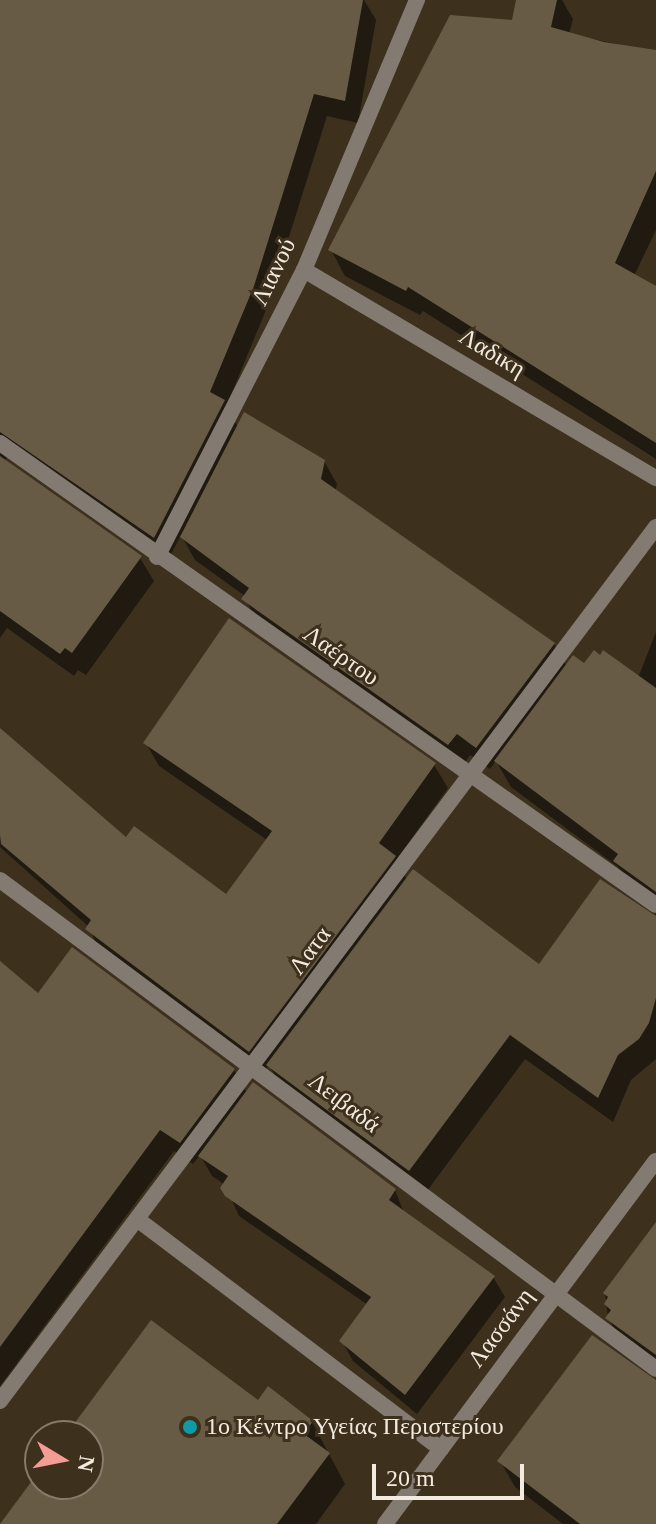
<!DOCTYPE html>
<meta charset="utf-8">
<style>
body{margin:0}
#map{position:relative;width:656px;height:1524px;overflow:hidden;background:#3d311e;font-family:"Times New Roman",serif}
div>[style]{position:absolute}
[style*='--x']{left:calc(var(--x)*1px);top:calc(var(--y)*1px);width:calc(var(--w)*1px);rotate:calc(var(--a)*1deg)}
.shadow>*{inset:0;background:#0007}
.building>*{inset:0;background:#685b46}
.pedestrian>*{height:16px;margin:-8px;padding:0 8px;transform-origin:8px;border-radius:8px;background:#837a72}
.minor>*{height:16px;margin:-8px;padding:0 8px;transform-origin:8px;border-radius:8px;background:#837a72}
.dots>*{width:22px;height:22px;translate:-50% -50%;box-sizing:border-box;border:4px solid #3d311e;border-radius:50%}
span{translate:-50% -50%;white-space:nowrap;text-align:center;line-height:1.15;-webkit-text-stroke:6px #3d311e;paint-order:stroke}
.street-label{font-size:24px;color:#f3ebdf}
.poi-label{font-size:24px;color:#f3ebdf}
.left{translate:0 -50%;text-align:left}
.north{position:absolute;left:24px;top:1420px;width:80px;height:80px;box-sizing:border-box;background:#3d311e;border:2px solid #867b6b;border-radius:50%;rotate:100deg;font-size:22px;font-weight:700;line-height:32px;text-align:center;color:#f3ebdf}
.north::after{content:'';display:block;margin:auto;width:28px;height:36px;background:#f59c94;clip-path:polygon(50% 0,100% 100%,50% 72%,0 100%)}
.scale{position:absolute;left:372px;top:1464px;width:152px;height:36px;box-sizing:border-box;border:4px solid #f3ebdf;border-top:0;padding-left:10px;font-size:24px;line-height:28px;white-space:nowrap;color:#f3ebdf;-webkit-text-stroke:6px #3d311e;paint-order:stroke}
</style>
<div id="map">
<div class="shadow">
<div style="clip-path:polygon(0 0,364px 0,376px 20px,358px 123px,327px 116px,266px 310px,226px 407px,238px 427px,324px 461px,337px 484px,335px 492px,554px 644px,567px 667px,638px 678px,656px 632px,656px 905px,630px 886px,618px 867px,511px 787px,496px 761px,490px 769px,470px 755px,462px 767px,256px 622px,245px 596px,195px 560px,181px 535px,168px 560px,8px 456px,4px 462px,140px 558px,154px 581px,86px 675px,78px 670px,74px 676px,7px 628px,0 638px)"></div>
<div style="clip-path:polygon(518px 0,562px 0,573px 19px,569px 34px,656px 52px,656px 230px,634px 276px,656px 289px,656px 459px,423px 311px,420px 315px,345px 276px,331px 250px,514px 22px)"></div>
<div style="clip-path:polygon(0 735px,127px 840px,226px 897px,267px 840px,159px 766px,146px 743px,434px 765px,448px 788px,396px 860px,407px 880px,540px 967px,656px 917px,656px 1059px,631px 1080px,613px 1122px,525px 1059px,424px 1195px,283px 1090px,269px 1065px,262px 1074px,100px 953px,89px 927px,0 847px)"></div>
<div style="clip-path:polygon(0 963px,38px 996px,234px 1070px,247px 1093px,395px 1190px,404px 1213px,493px 1277px,505px 1297px,417px 1414px,353px 1361px,342px 1341px,368px 1305px,239px 1216px,225px 1185px,212px 1176px,200px 1155px,193px 1164px,174px 1151px,0 1386px)"></div>
<div style="clip-path:polygon(656px 1225px,656px 1369px,623px 1344px,608px 1318px,605px 1293px)"></div>
<div style="clip-path:polygon(656px 1379px,656px 1524px,563px 1524px,515px 1487px,500px 1461px)"></div>
<div style="clip-path:polygon(258px 1402px,312px 1422px,345px 1484px,316px 1524px,3px 1524px,40px 1474px,40px 1484px,88px 1484px,88px 1436px,68px 1436px)"></div>
</div>
<div class="building">
<div style="clip-path:polygon(0 0,363px 0,345px 101px,314px 94px,254px 286px,210px 392px,225px 400px,154px 538px,0 432px)"></div>
<div style="clip-path:polygon(516px 0,557px 0,551px 27px,604px 42px,656px 50px,656px 171px,615px 263px,656px 286px,656px 443px,408px 287px,406px 291px,328px 250px,450px 15px,512px 20px)"></div>
<div style="clip-path:polygon(244px 412px,325px 460px,321px 479px,555px 643px,476px 748px,457px 734px,448px 745px,241px 599px,249px 588px,180px 537px)"></div>
<div style="clip-path:polygon(0 456px,142px 556px,72px 653px,65px 648px,60px 654px,0 611px)"></div>
<div style="clip-path:polygon(229px 618px,436px 763px,379px 843px,396px 856px,249px 1052px,85px 929px,91px 920px,1px 844px,0 835px,0 728px,126px 837px,134px 826px,226px 894px,272px 831px,143px 743px)"></div>
<div style="clip-path:polygon(594px 650px,600px 655px,603px 650px,656px 688px,656px 892px,613px 861px,618px 854px,494px 761px,573px 655px,584px 663px)"></div>
<div style="clip-path:polygon(413px 869px,539px 964px,600px 879px,656px 916px,656px 998px,649px 1023px,639px 1039px,618px 1055px,598px 1098px,510px 1035px,409px 1171px,266px 1065px)"></div>
<div style="clip-path:polygon(72px 947px,235px 1069px,180px 1143px,160px 1130px,0 1347px,0 961px,38px 993px)"></div>
<div style="clip-path:polygon(253px 1082px,396px 1189px,389px 1200px,495px 1276px,405px 1395px,339px 1341px,371px 1297px,225px 1196px,220px 1188px,228px 1176px,198px 1156px)"></div>
<div style="clip-path:polygon(656px 1222px,656px 1355px,605px 1318px,611px 1310px,604px 1304px,608px 1297px,603px 1293px)"></div>
<div style="clip-path:polygon(151px 1320px,258px 1400px,268px 1386px,313px 1421px,304px 1434px,330px 1453px,277px 1524px,0 1524px,40px 1470px,40px 1484px,88px 1484px,88px 1436px,65px 1436px)"></div>
<div style="clip-path:polygon(592px 1335px,656px 1380px,656px 1524px,580px 1524px,497px 1461px)"></div>
</div>
<div class="pedestrian">
<div style="--x:137;--y:1219;--w:381;--a:37.1"></div>
</div>
<div class="minor">
<div style="--x:304;--y:270;--w:409;--a:30.6"></div>
<div style="--x:0;--y:443;--w:802;--a:35.16"></div>
<div style="--x:157;--y:557;--w:322;--a:-62.9"></div>
<div style="--x:304;--y:270;--w:293;--a:-67.3"></div>
<div style="--x:0;--y:880;--w:818;--a:36.7"></div>
<div style="--x:0;--y:1401;--w:1093;--a:-53.11"></div>
<div style="--x:385;--y:1524;--w:453;--a:-53.3"></div>
</div>
<div class="dots">
<div style="left:190px;top:1427px;background:#0f9aa8"></div>
</div>
<div class="street-label">
<span style="left:274px;top:272px;rotate:-64deg">Λιανού</span>
<span style="left:492px;top:353px;rotate:31deg">Λαδικη</span>
<span style="left:341px;top:656px;rotate:35deg">Λαέρτου</span>
<span style="left:310px;top:951px;rotate:-53deg">Λατα</span>
<span style="left:344px;top:1103px;rotate:37deg">Λειβαδά</span>
<span style="left:501px;top:1328px;rotate:-53deg">Λασσάνη</span>
</div>
<div class="poi-label">
<span class="left" style="left:206px;top:1427px">1ο Κέντρο Υγείας Περιστερίου</span>
</div>
<div class="north">N</div>
<div class="scale">20 m</div>
</div>
